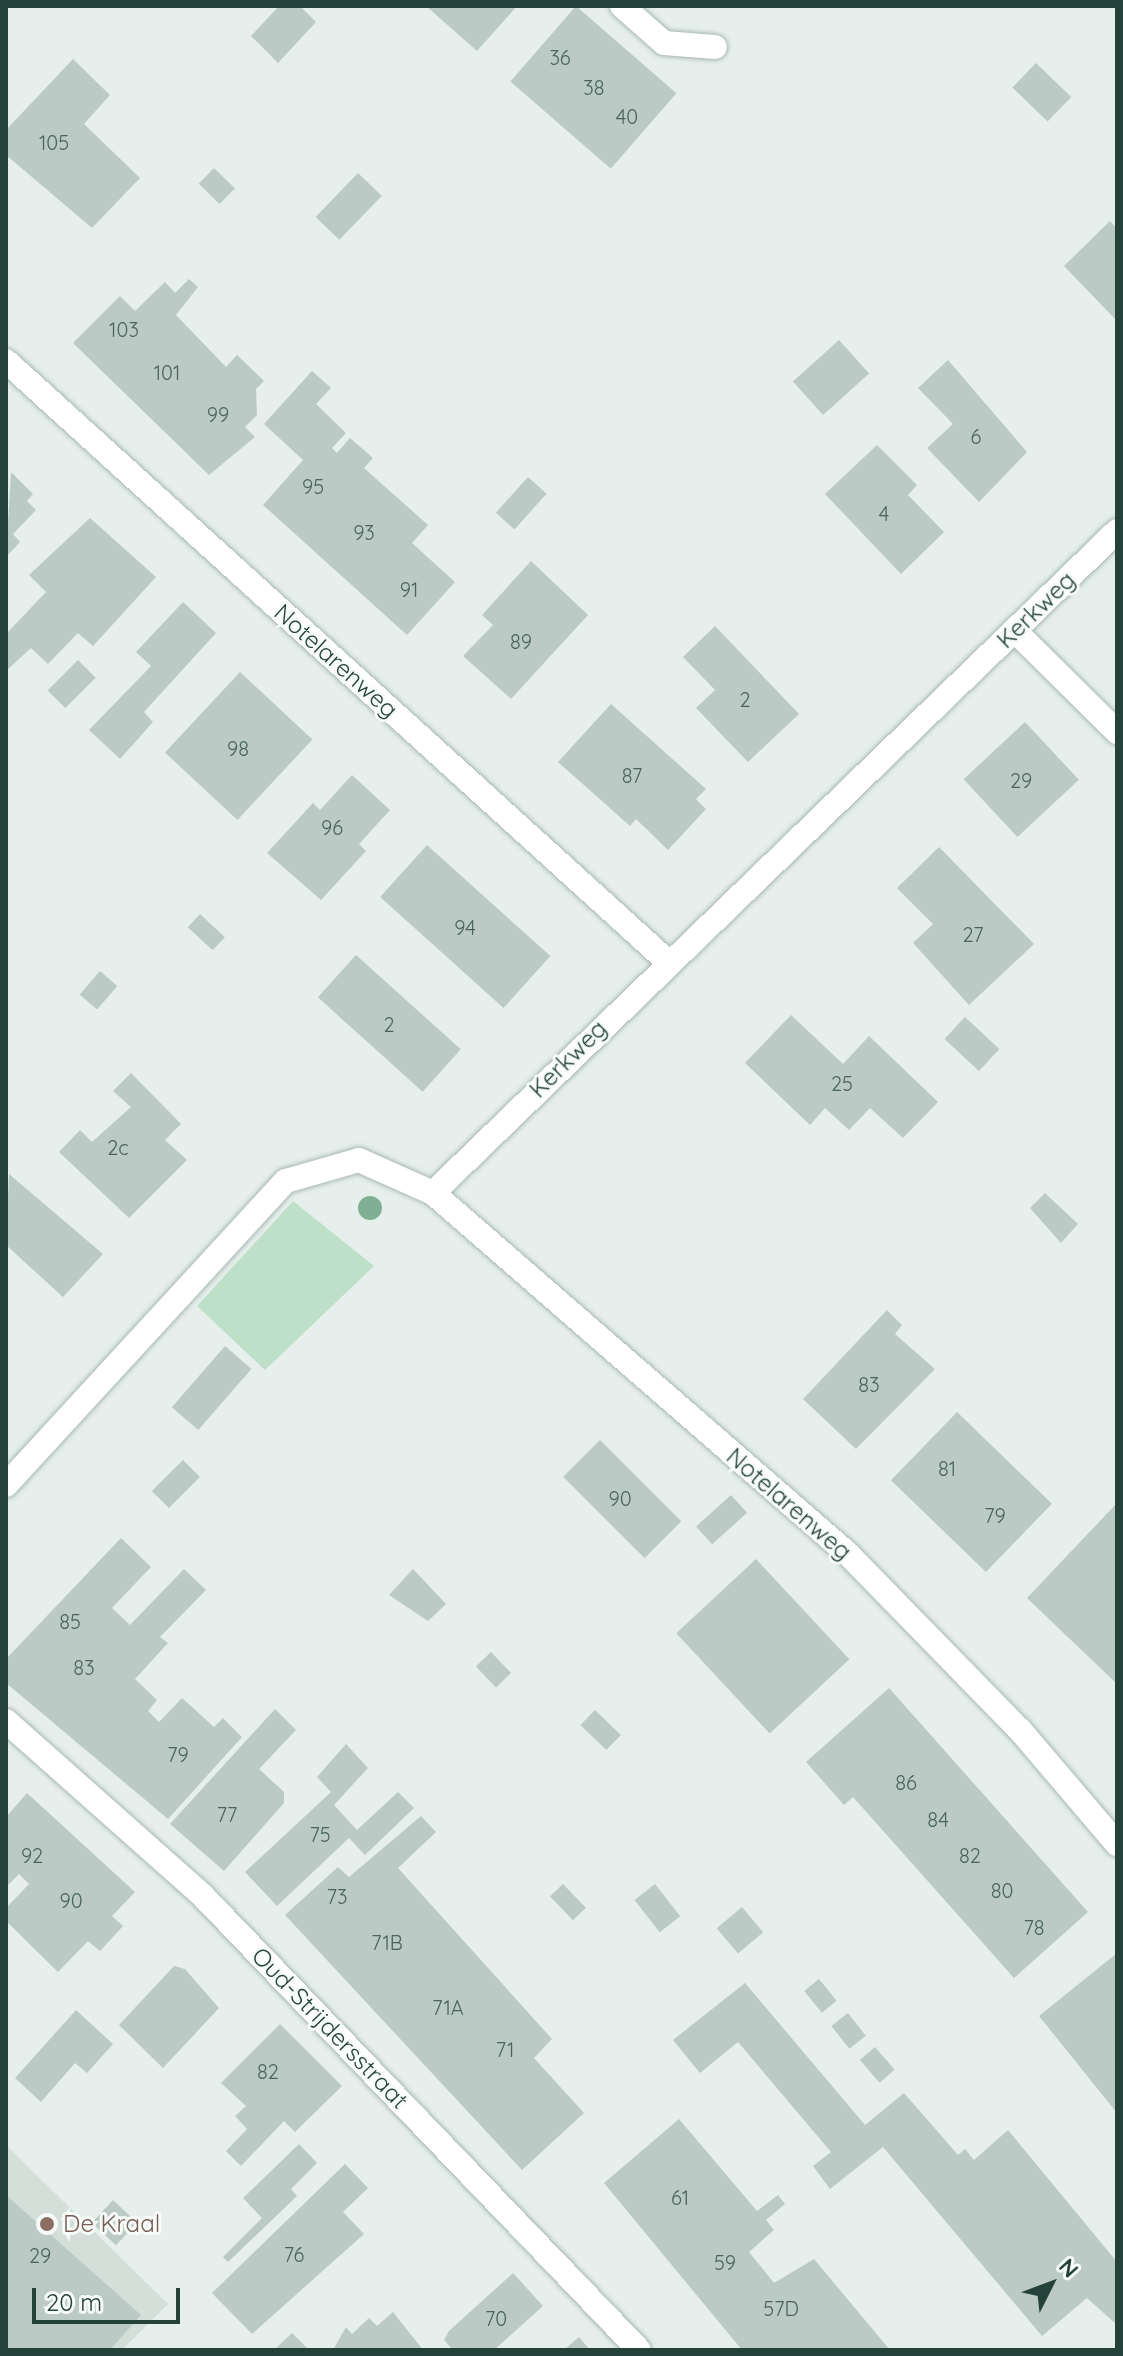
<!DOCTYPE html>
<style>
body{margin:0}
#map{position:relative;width:1123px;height:2356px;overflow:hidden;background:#e6efeb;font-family:Quicksand,sans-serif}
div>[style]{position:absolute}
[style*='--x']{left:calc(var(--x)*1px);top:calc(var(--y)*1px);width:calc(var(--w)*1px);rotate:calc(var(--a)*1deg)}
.built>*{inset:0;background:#d4dfda}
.green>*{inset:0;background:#bfe0c8}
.building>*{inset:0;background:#bbcac4;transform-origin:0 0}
.roads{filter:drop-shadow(0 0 2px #a8b8b2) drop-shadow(0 0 2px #a8b8b2)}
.minor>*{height:24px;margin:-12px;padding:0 12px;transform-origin:12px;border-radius:12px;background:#fff}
.trees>*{width:24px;height:24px;margin:-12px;border-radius:50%;background:#80af93}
.dots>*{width:22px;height:22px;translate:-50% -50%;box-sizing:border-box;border:4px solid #f7fbf9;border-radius:50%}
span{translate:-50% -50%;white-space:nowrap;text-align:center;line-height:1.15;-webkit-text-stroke:6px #f7fbf9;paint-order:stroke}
.number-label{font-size:20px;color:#4a645c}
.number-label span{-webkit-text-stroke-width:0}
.street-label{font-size:24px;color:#24423a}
.education-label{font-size:24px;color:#785e54}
.left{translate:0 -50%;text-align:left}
.frame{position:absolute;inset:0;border:8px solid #24423a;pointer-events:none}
.north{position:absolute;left:1011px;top:2244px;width:80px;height:80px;-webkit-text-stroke:6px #f7fbf9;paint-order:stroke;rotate:48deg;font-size:22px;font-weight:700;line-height:32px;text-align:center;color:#24423a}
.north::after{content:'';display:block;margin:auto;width:28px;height:36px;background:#24423a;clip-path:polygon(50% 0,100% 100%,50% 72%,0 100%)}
.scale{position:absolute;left:32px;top:2288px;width:148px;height:36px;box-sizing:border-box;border:4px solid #24423a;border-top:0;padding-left:10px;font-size:24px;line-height:28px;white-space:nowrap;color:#24423a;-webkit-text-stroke:6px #f7fbf9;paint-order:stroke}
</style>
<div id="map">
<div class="built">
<div style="clip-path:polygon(6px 2145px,168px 2304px,122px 2350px,6px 2350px)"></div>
</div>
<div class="green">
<div style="clip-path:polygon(293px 1201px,374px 1266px,265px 1370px,197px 1306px)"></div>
</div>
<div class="building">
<div style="clip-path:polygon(279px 6px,300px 6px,316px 22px,278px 63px,251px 36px)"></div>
<div style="clip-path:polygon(426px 6px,517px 6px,477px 51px)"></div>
<div style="left:576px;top:6px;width:133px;height:100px;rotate:41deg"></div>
<div style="clip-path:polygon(73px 59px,110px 95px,84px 124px,140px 178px,92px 228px,6px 155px,6px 130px)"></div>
<div style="left:1036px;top:63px;width:49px;height:34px;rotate:44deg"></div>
<div style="left:214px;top:168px;width:29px;height:22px;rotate:44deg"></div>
<div style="left:358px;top:173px;width:33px;height:61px;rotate:44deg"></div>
<div style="clip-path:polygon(1110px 221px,1117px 229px,1117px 321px,1064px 266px)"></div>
<div style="clip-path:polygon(189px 279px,198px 287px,176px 315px,226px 367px,237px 355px,264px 381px,256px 389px,257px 415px,245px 427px,255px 437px,209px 475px,73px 343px,120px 296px,135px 311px,165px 282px,175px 293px)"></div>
<div style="left:839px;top:340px;width:45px;height:62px;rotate:48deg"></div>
<div style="clip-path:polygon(948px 360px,1027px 452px,979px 502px,927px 448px,953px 424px,918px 388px)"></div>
<div style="clip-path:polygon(312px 371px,331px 388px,316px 404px,346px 433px,332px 448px,337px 453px,350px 438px,373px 458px,364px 468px,428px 525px,412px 543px,455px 582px,407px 635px,263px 505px,303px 460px,264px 424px)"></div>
<div style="clip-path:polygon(877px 445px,917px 485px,908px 495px,944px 532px,901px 574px,825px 494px)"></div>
<div style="clip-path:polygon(11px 472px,33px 494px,27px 501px,36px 510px,13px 534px,20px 542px,6px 557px)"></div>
<div style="left:528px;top:477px;width:25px;height:48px;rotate:42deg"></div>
<div style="clip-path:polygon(90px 518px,156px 577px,93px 646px,78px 633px,48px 664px,31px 648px,6px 671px,6px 634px,46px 592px,29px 575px)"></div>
<div style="clip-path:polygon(531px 561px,588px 615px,511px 699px,463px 656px,493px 625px,482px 615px)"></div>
<div style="clip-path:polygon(183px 602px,216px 633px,144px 712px,153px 722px,120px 759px,89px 730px,151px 666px,136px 652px)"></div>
<div style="clip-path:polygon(715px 626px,799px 714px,748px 762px,696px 708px,715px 690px,683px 657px)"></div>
<div style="left:78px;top:660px;width:25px;height:43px;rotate:45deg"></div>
<div style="left:240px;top:672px;width:99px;height:110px;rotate:43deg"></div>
<div style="clip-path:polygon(611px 704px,706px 789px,696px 799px,706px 809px,668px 850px,636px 819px,630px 826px,558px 762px)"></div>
<div style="left:1025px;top:722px;width:79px;height:84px;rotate:47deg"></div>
<div style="clip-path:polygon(352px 775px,390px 810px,359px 844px,366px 851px,321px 900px,267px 853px,313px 803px,320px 810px)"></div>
<div style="left:427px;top:845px;width:166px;height:70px;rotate:42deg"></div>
<div style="clip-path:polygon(939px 847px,1034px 944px,969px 1005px,913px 943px,933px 924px,897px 888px)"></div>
<div style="left:200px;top:914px;width:34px;height:18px;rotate:43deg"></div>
<div style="left:356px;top:955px;width:141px;height:57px;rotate:42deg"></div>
<div style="left:100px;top:971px;width:23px;height:31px;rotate:41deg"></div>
<div style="clip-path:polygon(791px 1015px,843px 1064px,869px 1036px,938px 1102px,903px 1138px,870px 1108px,849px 1130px,825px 1108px,810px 1125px,745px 1063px)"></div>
<div style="left:965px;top:1017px;width:47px;height:30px;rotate:43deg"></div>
<div style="clip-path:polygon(131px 1073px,181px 1124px,165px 1140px,187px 1160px,129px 1218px,59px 1152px,80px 1130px,92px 1142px,131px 1107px,113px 1091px)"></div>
<div style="clip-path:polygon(9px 1174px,103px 1254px,63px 1297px,6px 1245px)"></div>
<div style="clip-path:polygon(1045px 1193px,1078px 1224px,1061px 1243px,1030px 1208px)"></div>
<div style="clip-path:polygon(887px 1310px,902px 1325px,895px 1334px,935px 1369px,856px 1449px,803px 1399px)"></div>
<div style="left:225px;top:1346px;width:35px;height:81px;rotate:41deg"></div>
<div style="left:957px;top:1412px;width:132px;height:95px;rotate:44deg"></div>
<div style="left:600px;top:1440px;width:115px;height:52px;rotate:45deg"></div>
<div style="left:183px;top:1460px;width:24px;height:44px;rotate:45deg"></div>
<div style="left:731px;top:1495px;width:24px;height:47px;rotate:48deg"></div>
<div style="clip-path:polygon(1117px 1503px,1117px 1684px,1027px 1598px)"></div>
<div style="clip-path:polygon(121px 1538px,151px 1567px,112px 1608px,130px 1625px,184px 1569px,206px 1590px,160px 1637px,168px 1643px,135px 1679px,157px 1700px,148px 1711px,159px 1722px,182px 1698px,214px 1727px,223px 1718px,242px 1737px,168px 1819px,6px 1683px,6px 1659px)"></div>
<div style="left:756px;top:1559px;width:137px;height:109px;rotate:47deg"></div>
<div style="clip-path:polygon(413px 1569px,446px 1604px,428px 1621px,389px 1595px)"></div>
<div style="left:491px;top:1652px;width:29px;height:21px;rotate:46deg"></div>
<div style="clip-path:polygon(889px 1688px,1088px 1912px,1014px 1978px,853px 1797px,844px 1805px,806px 1762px)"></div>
<div style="clip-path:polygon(275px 1709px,296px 1730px,259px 1769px,284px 1792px,284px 1803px,224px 1871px,170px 1824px)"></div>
<div style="left:595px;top:1710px;width:36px;height:21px;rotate:44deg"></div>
<div style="clip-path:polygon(346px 1744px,368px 1768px,334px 1805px,357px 1830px,398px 1792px,414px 1808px,365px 1855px,349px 1838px,277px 1906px,245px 1872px,331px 1792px,317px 1777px)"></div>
<div style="clip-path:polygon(27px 1793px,135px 1892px,112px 1916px,123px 1926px,100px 1951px,88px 1941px,58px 1972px,6px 1921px,6px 1908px,29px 1884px,19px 1874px,6px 1887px,6px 1817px)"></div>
<div style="clip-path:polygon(421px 1816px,436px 1832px,398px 1868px,552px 2039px,534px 2058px,584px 2113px,522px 2170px,285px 1915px,338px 1867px,349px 1877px)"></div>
<div style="left:563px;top:1884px;width:33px;height:18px;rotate:46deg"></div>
<div style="left:655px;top:1884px;width:41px;height:26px;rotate:52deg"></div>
<div style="left:742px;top:1907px;width:33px;height:33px;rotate:50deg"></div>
<div style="clip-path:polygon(1117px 1953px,1117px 2113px,1039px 2016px)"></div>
<div style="clip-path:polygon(174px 1966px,185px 1969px,219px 2008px,163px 2068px,119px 2025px)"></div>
<div style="left:819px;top:1979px;width:28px;height:19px;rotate:51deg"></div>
<div style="clip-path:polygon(745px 1983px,865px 2125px,904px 2093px,958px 2155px,965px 2149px,974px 2160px,1008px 2130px,1117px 2262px,1117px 2325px,1087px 2298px,1042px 2336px,883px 2147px,830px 2189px,813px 2166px,831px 2152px,738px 2042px,700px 2073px,673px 2040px)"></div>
<div style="clip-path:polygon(76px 2010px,113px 2044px,87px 2073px,75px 2063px,41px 2102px,15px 2078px)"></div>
<div style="left:848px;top:2013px;width:29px;height:21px;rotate:52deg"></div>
<div style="clip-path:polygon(280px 2024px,342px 2086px,295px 2132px,284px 2121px,241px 2166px,226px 2151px,247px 2129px,235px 2116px,246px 2106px,221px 2083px)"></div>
<div style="left:875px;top:2047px;width:30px;height:20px;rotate:49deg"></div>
<div style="clip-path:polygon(679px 2119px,757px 2211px,778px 2195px,785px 2204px,766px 2220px,774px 2230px,749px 2252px,774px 2283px,814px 2259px,890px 2350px,742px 2350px,604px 2183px)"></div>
<div style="clip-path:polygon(299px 2144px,317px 2163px,291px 2189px,297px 2196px,228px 2262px,223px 2257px,262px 2218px,243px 2198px)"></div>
<div style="clip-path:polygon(345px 2164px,368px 2188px,343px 2212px,364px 2234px,252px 2334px,212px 2293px)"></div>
<div style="clip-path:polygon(6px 2195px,141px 2315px,110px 2350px,6px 2350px)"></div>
<div style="left:113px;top:2200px;width:33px;height:31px;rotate:43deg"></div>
<div style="clip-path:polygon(513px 2273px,543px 2306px,494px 2350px,453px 2350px,444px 2340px,449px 2331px)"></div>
<div style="clip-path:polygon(393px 2312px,423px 2350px,333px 2350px,346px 2327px,352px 2334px,369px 2318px,377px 2326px)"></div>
<div style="clip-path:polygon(292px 2333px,307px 2348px,314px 2350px,274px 2350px)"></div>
<div style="clip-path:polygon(579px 2337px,590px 2350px,564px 2350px)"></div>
</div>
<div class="roads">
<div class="minor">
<div style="--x:622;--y:6;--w:56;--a:41.4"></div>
<div style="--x:664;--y:43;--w:51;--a:4.5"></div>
<div style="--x:6;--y:361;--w:893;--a:42.23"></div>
<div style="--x:1015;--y:631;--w:144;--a:44.7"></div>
<div style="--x:433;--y:1193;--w:549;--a:41.01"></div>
<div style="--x:847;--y:1553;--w:248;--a:45.7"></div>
<div style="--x:1020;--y:1730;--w:150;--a:49.6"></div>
<div style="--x:6;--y:1485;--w:413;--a:-47.4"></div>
<div style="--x:286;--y:1181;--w:76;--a:-16"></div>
<div style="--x:359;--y:1160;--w:81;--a:24"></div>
<div style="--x:433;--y:1193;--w:952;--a:-44.06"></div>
<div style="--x:6;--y:1721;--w:264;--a:41.6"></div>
<div style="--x:203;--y:1896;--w:629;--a:46.16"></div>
</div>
</div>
<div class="trees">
<div style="left:370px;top:1208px"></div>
</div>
<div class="dots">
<div style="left:47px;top:2224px;background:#8d6e63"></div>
</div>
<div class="number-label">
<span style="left:560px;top:57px">36</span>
<span style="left:594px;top:87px">38</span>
<span style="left:627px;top:116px">40</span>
<span style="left:54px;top:142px">105</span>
<span style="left:124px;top:329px">103</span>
<span style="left:167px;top:372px">101</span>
<span style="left:218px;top:414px">99</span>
<span style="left:976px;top:436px">6</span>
<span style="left:313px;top:486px">95</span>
<span style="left:884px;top:513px">4</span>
<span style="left:364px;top:532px">93</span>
<span style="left:409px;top:589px">91</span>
<span style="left:521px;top:641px">89</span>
<span style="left:745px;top:699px">2</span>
<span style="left:238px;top:748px">98</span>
<span style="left:632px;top:775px">87</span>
<span style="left:1021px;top:780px">29</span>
<span style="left:332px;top:827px">96</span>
<span style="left:465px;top:927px">94</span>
<span style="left:973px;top:934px">27</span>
<span style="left:389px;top:1024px">2</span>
<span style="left:842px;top:1083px">25</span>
<span style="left:118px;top:1147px">2c</span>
<span style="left:869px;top:1384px">83</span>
<span style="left:947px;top:1468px">81</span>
<span style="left:620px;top:1498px">90</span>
<span style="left:995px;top:1515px">79</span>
<span style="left:70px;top:1621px">85</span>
<span style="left:84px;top:1667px">83</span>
<span style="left:178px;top:1754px">79</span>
<span style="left:906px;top:1782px">86</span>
<span style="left:227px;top:1814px">77</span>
<span style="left:938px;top:1819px">84</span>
<span style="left:320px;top:1834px">75</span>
<span style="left:32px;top:1855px">92</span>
<span style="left:970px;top:1855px">82</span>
<span style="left:1002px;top:1890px">80</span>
<span style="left:337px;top:1896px">73</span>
<span style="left:71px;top:1900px">90</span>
<span style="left:1034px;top:1927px">78</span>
<span style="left:387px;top:1942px">71B</span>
<span style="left:448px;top:2007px">71A</span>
<span style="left:505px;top:2049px">71</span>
<span style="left:268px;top:2071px">82</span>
<span style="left:680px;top:2197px">61</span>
<span style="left:294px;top:2254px">76</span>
<span style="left:40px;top:2255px">29</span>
<span style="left:725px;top:2262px">59</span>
<span style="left:781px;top:2308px">57D</span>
<span style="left:496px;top:2318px">70</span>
</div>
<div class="street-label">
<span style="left:1036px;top:610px;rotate:-44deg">Kerkweg</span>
<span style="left:336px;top:661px;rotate:42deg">Notelarenweg</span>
<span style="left:568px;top:1059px;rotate:-45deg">Kerkweg</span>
<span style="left:789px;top:1504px;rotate:41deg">Notelarenweg</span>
<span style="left:330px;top:2028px;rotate:46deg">Oud-Strijdersstraat</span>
</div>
<div class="education-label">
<span class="left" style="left:63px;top:2224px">De Kraal</span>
</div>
<div class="frame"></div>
<div class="north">N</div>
<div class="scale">20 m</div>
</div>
